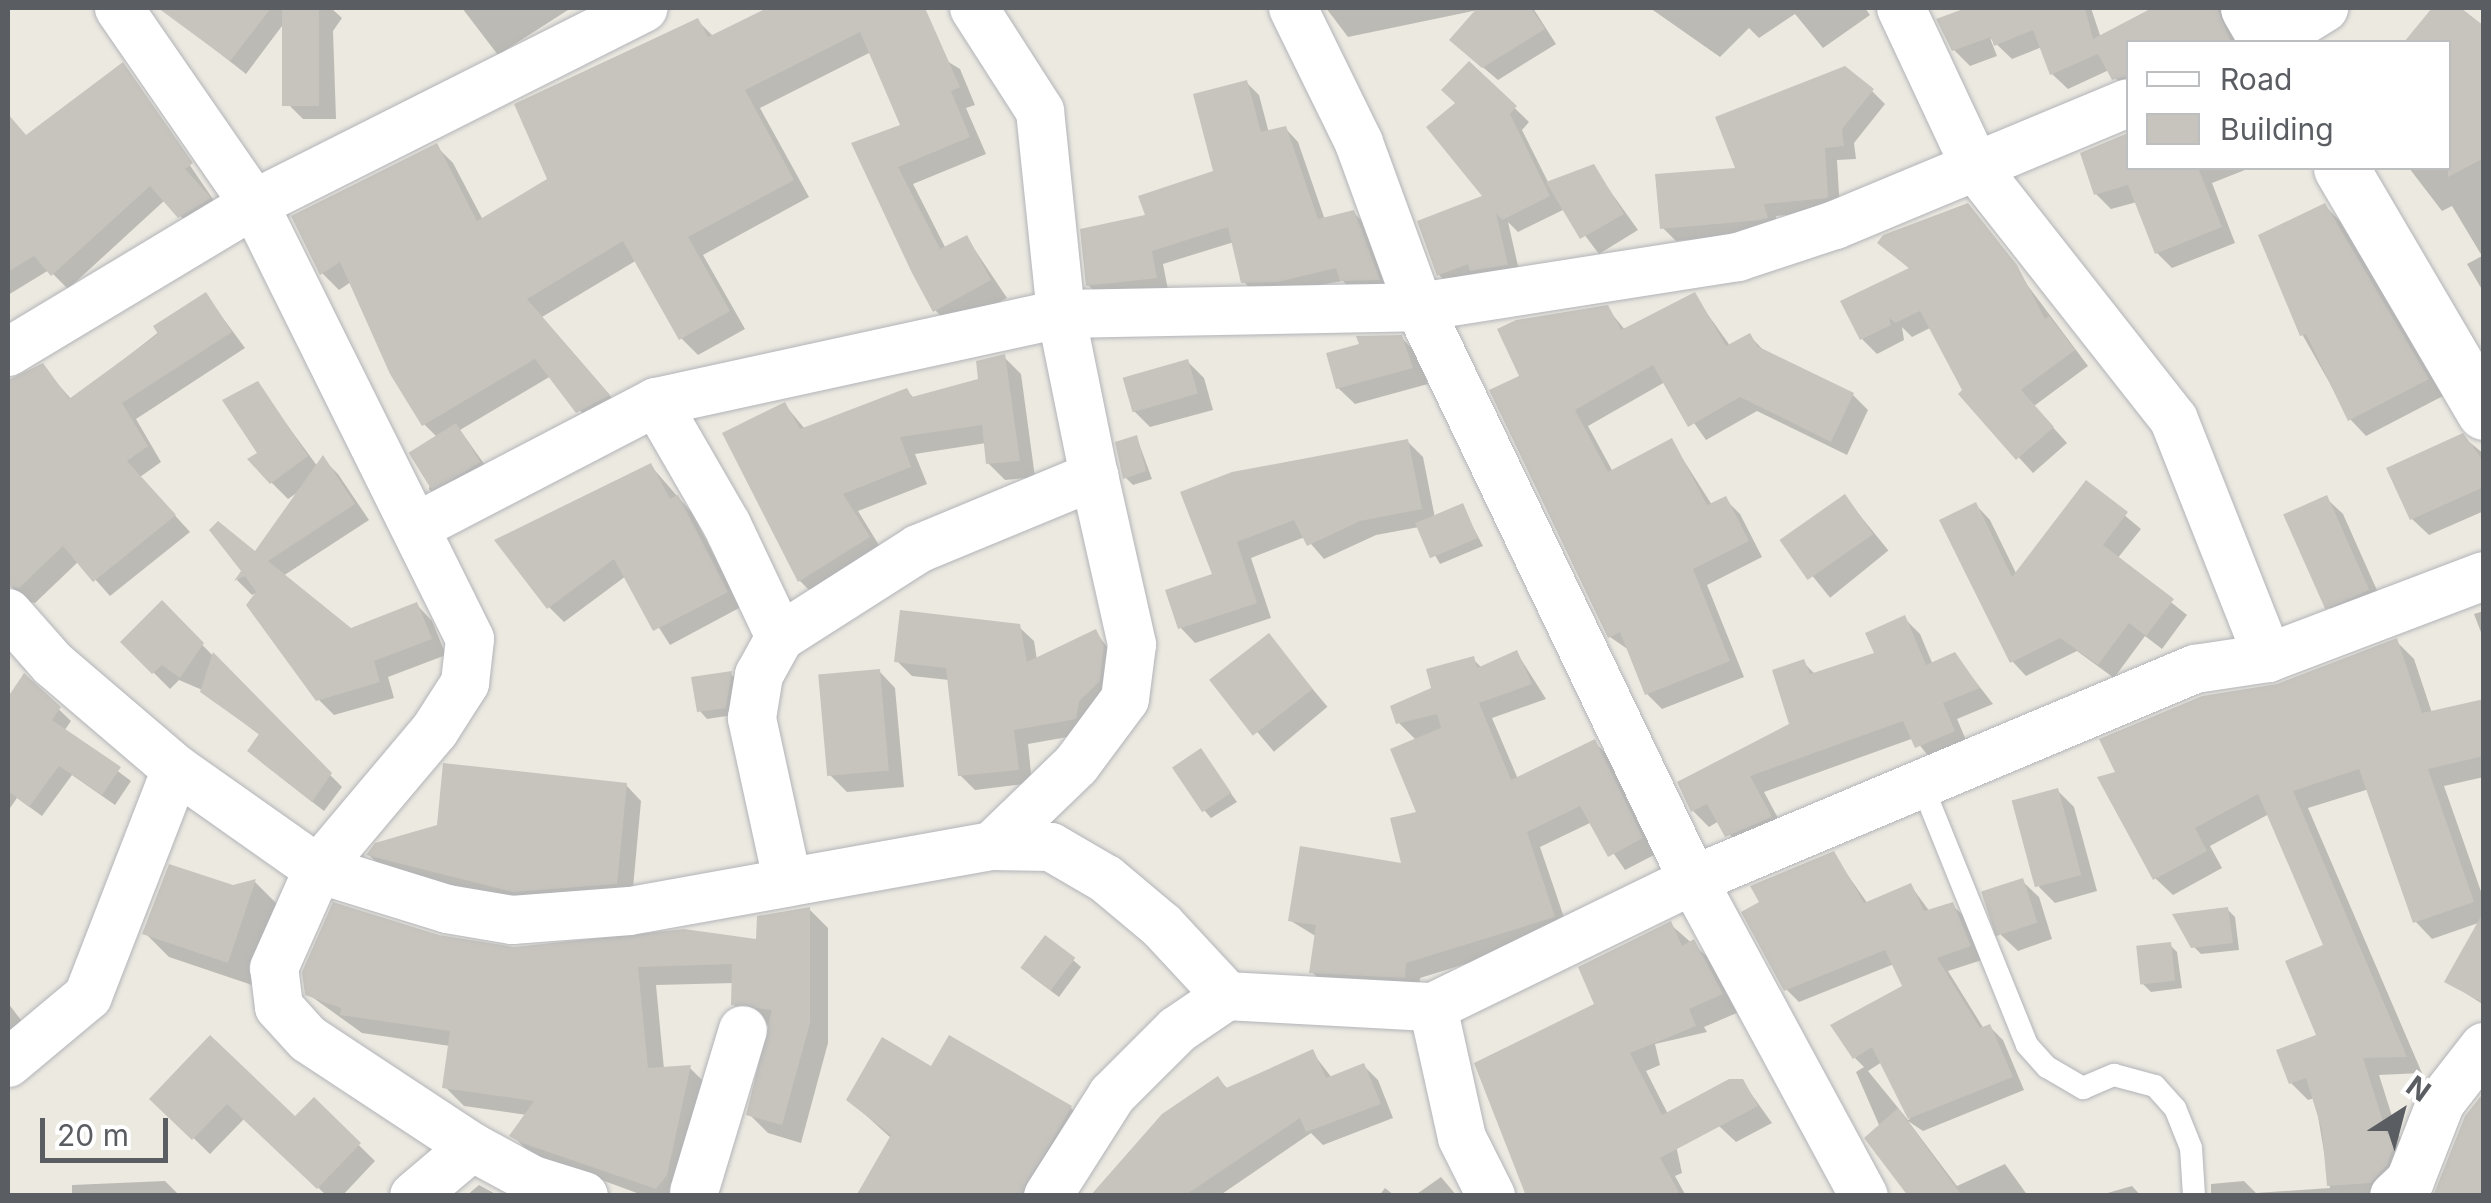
<!DOCTYPE html>
<style>
body{margin:0}
#map{position:relative;width:2491px;height:1203px;overflow:hidden;background:#ece9e1;font-family:Inter,sans-serif}
div>[style]{position:absolute}
[style*='--x']{left:calc(var(--x)*1px);top:calc(var(--y)*1px);width:calc(var(--w)*1px);rotate:calc(var(--a)*1deg)}
.shadow>*{inset:0;background:#0003;transform-origin:0 0}
.building>*{inset:0;background:#c7c4be;transform-origin:0 0}
.roads{filter:drop-shadow(0 0 2px #b2b4b8) drop-shadow(0 0 2px #b2b4b8)}
.service>*{height:22px;margin:-11px;padding:0 11px;transform-origin:11px;border-radius:11px;background:#fff}
.minor>*{height:48px;margin:-24px;padding:0 24px;transform-origin:24px;border-radius:24px;background:#fff}
.tertiary>*{height:55px;margin:-27.5px;padding:0 27.5px;transform-origin:27.5px;border-radius:27.5px;background:#fff}
span{translate:-50% -50%;white-space:nowrap;text-align:center;line-height:1.15;-webkit-text-stroke:8px #fff;paint-order:stroke}
.frame{position:absolute;inset:0;border:10px solid #5a5d61;pointer-events:none}
.legend{position:absolute;left:2126px;top:40px;width:325px;height:130px;box-sizing:border-box;background:#fff;border:2px solid #bdbec0;margin:0;padding:12px 18px;list-style:none;font-size:30px;color:#5a5d61}
.legend li{display:flex;align-items:center;gap:20px;height:50px}
.legend b{width:50px;border:2px solid #bdbec0}
.north{position:absolute;left:2351px;top:1063px;width:100px;height:100px;-webkit-text-stroke:8px #fff;paint-order:stroke;rotate:36deg;font-size:28px;font-weight:700;line-height:40px;text-align:center;color:#5a5d61}
.north::after{content:'';display:block;margin:auto;width:35px;height:45px;background:#5a5d61;clip-path:polygon(50% 0,100% 100%,50% 72%,0 100%)}
.scale{position:absolute;left:40px;top:1118px;width:128px;height:45px;box-sizing:border-box;border:5px solid #5a5d61;border-top:0;padding-left:12px;font-size:30px;line-height:35px;white-space:nowrap;color:#5a5d61;-webkit-text-stroke:8px #fff;paint-order:stroke}
</style>
<div id="map">
<div class="shadow">
<div style="clip-path:polygon(162px 8px,331px 8px,342px 18px,333px 31px,336px 119px,303px 119px,289px 105px,285px 22px,246px 74px)"></div>
<div style="clip-path:polygon(462px 8px,571px 8px,498px 55px)"></div>
<div style="clip-path:polygon(773px 8px,803px 13px,915px 8px,937px 55px,960px 69px,975px 105px,966px 108px,986px 154px,913px 184px,946px 249px,967px 238px,1007px 298px,952px 327px,935px 310px,854px 145px,903px 126px,871px 52px,760px 108px,809px 197px,703px 255px,745px 329px,698px 355px,681px 338px,637px 260px,542px 317px,625px 413px,595px 428px,551px 376px,460px 430px,495px 479px,445px 505px,429px 489px,437px 437px,424px 424px,351px 282px,339px 290px,322px 273px,436px 146px,453px 163px,483px 220px,550px 180px,698px 21px,714px 37px)"></div>
<div style="clip-path:polygon(1326px 8px,1533px 8px,1556px 44px,1498px 80px,1466px 53px,1478px 10px,1348px 37px)"></div>
<div style="clip-path:polygon(1650px 8px,1865px 8px,1870px 15px,1823px 48px,1795px 14px,1759px 38px,1749px 28px,1720px 57px)"></div>
<div style="clip-path:polygon(1991px 8px,2091px 8px,2101px 38px,2163px 8px,2225px 8px,2241px 42px,2128px 42px,2128px 93px,2109px 70px,2068px 89px,2052px 74px,2042px 47px,2012px 59px,1990px 38px,1997px 56px,1970px 66px,1954px 50px)"></div>
<div style="clip-path:polygon(2435px 8px,2456px 8px,2484px 30px,2484px 293px,2467px 264px,2482px 256px,2452px 206px,2442px 211px,2409px 168px,2448px 168px,2448px 42px,2407px 42px)"></div>
<div style="clip-path:polygon(1469px 64px,1529px 122px,1522px 130px,1549px 184px,1593px 167px,1638px 230px,1599px 254px,1565px 209px,1518px 232px,1508px 222px,1521px 279px,1453px 289px,1439px 275px,1486px 197px,1458px 103px)"></div>
<div style="clip-path:polygon(122px 65px,223px 214px,195px 231px,165px 200px,68px 289px,49px 270px,8px 295px,8px 116px,27px 137px)"></div>
<div style="clip-path:polygon(1246px 82px,1259px 95px,1269px 133px,1286px 129px,1298px 142px,1325px 220px,1353px 212px,1366px 225px,1391px 292px,1355px 293px,1343px 281px,1257px 295px,1244px 282px,1234px 242px,1163px 264px,1168px 290px,1101px 298px,1088px 285px,1149px 217px,1216px 172px)"></div>
<div style="clip-path:polygon(1872px 91px,1885px 104px,1854px 143px,1856px 159px,1837px 160px,1840px 210px,1776px 216px,1775px 232px,1676px 241px,1663px 228px,1739px 170px)"></div>
<div style="clip-path:polygon(2128px 135px,2128px 168px,2250px 168px,2212px 183px,2235px 243px,2172px 268px,2157px 253px,2137px 202px,2111px 209px,2096px 194px,2083px 154px)"></div>
<div style="clip-path:polygon(1968px 206px,2088px 366px,2034px 406px,2067px 443px,2033px 473px,1961px 394px,1966px 390px,1932px 327px,1912px 337px,1902px 327px,1904px 340px,1877px 354px,1862px 339px,1910px 269px,1880px 243px)"></div>
<div style="clip-path:polygon(2325px 206px,2341px 222px,2443px 396px,2366px 436px,2350px 419px,2302px 334px)"></div>
<div style="clip-path:polygon(206px 295px,245px 348px,136px 419px,161px 462px,140px 477px,190px 532px,110px 596px,79px 561px,35px 603px,25px 601px,8px 583px,8px 440px,41px 415px,42px 366px,72px 400px)"></div>
<div style="clip-path:polygon(1694px 295px,1731px 347px,1750px 336px,1766px 353px,1853px 395px,1868px 410px,1847px 455px,1757px 411px,1706px 440px,1665px 382px,1588px 426px,1613px 472px,1672px 442px,1712px 505px,1725px 499px,1740px 514px,1762px 557px,1707px 585px,1744px 677px,1662px 709px,1647px 694px,1629px 650px,1610px 637px,1523px 377px,1607px 308px,1626px 331px)"></div>
<div style="clip-path:polygon(1401px 337px,1417px 354px,1428px 384px,1355px 404px,1338px 388px)"></div>
<div style="clip-path:polygon(1004px 357px,1021px 374px,1035px 477px,1005px 480px,988px 463px,986px 443px,915px 454px,927px 484px,858px 511px,885px 555px,817px 598px,800px 581px,725px 434px,785px 405px,805px 429px,907px 391px,915px 399px,980px 381px)"></div>
<div style="clip-path:polygon(1188px 362px,1204px 378px,1213px 410px,1150px 427px,1134px 411px)"></div>
<div style="clip-path:polygon(257px 384px,318px 467px,323px 459px,338px 474px,369px 520px,283px 576px,350px 630px,417px 605px,432px 621px,446px 655px,388px 677px,394px 698px,334px 715px,318px 699px,260px 591px,252px 595px,237px 580px,301px 490px,288px 499px,272px 483px,260px 453px)"></div>
<div style="clip-path:polygon(2462px 436px,2484px 454px,2484px 511px,2429px 535px,2412px 519px,2389px 469px)"></div>
<div style="clip-path:polygon(1137px 438px,1152px 479px,1133px 485px,1125px 477px)"></div>
<div style="clip-path:polygon(1407px 441px,1423px 457px,1435px 518px,1462px 506px,1483px 546px,1440px 564px,1419px 527px,1376px 535px,1324px 559px,1305px 537px,1251px 558px,1271px 618px,1195px 643px,1180px 627px,1215px 576px,1184px 493px)"></div>
<div style="clip-path:polygon(651px 466px,692px 513px,741px 607px,670px 645px,626px 576px,564px 622px,549px 607px)"></div>
<div style="clip-path:polygon(2087px 484px,2141px 529px,2117px 559px,2187px 615px,2162px 649px,2145px 636px,2114px 678px,2077px 651px,2026px 676px,2012px 661px,1976px 505px,1990px 520px,2017px 575px)"></div>
<div style="left:1845px;top:497px;width:69px;height:75px;rotate:51deg"></div>
<div style="clip-path:polygon(2326px 498px,2343px 514px,2384px 606px,2343px 622px,2327px 606px)"></div>
<div style="clip-path:polygon(162px 604px,342px 787px,324px 811px,261px 762px,261px 736px,200px 689px,179px 680px,170px 689px,123px 642px)"></div>
<div style="clip-path:polygon(2484px 611px,2484px 640px,2474px 614px)"></div>
<div style="clip-path:polygon(1904px 618px,1920px 634px,1933px 665px,1955px 655px,1993px 704px,1957px 719px,1969px 747px,1933px 762px,1914px 738px,1764px 792px,1786px 833px,1743px 851px,1719px 821px,1709px 827px,1693px 811px,1792px 726px,1803px 662px,1816px 675px,1877px 654px)"></div>
<div style="clip-path:polygon(1019px 627px,1034px 641px,1037px 660px,1096px 632px,1118px 662px,1090px 733px,1028px 744px,1032px 783px,975px 790px,960px 775px,949px 680px,912px 676px,897px 661px)"></div>
<div style="left:1269px;top:637px;width:91px;height:70px;rotate:50deg"></div>
<div style="clip-path:polygon(2396px 641px,2414px 659px,2432px 713px,2484px 701px,2484px 777px,2444px 786px,2484px 900px,2484px 921px,2432px 939px,2415px 921px,2369px 789px,2308px 808px,2422px 1073px,2379px 1075px,2398px 1135px,2415px 1152px,2392px 1196px,2211px 1196px,2211px 1184px,2244px 1181px,2256px 1193px,2330px 1188px,2315px 1098px,2308px 1100px,2291px 1083px,2320px 1037px,2326px 946px,2269px 814px,2210px 846px,2222px 868px,2173px 895px,2155px 878px,2119px 774px,2278px 686px)"></div>
<div style="clip-path:polygon(1517px 653px,1546px 699px,1492px 718px,1518px 779px,1594px 742px,1610px 757px,1656px 854px,1625px 870px,1592px 822px,1540px 847px,1569px 932px,1420px 978px,1419px 992px,1327px 987px,1312px 972px,1317px 937px,1291px 921px,1404px 866px,1419px 814px,1417px 741px,1399px 723px,1473px 659px,1482px 668px)"></div>
<div style="clip-path:polygon(879px 671px,895px 688px,904px 787px,847px 792px,830px 775px)"></div>
<div style="clip-path:polygon(731px 674px,738px 681px,733px 715px,707px 719px,700px 711px)"></div>
<div style="clip-path:polygon(25px 677px,71px 721px,64px 731px,131px 781px,115px 805px,72px 775px,42px 816px,17px 798px,8px 811px,8px 704px)"></div>
<div style="clip-path:polygon(1201px 751px,1237px 802px,1211px 818px,1204px 810px)"></div>
<div style="clip-path:polygon(626px 785px,641px 801px,632px 899px,530px 907px,384px 870px,369px 855px)"></div>
<div style="clip-path:polygon(2058px 791px,2074px 807px,2097px 891px,2055px 903px,2039px 887px)"></div>
<div style="clip-path:polygon(evenodd,1833px 854px,1868px 904px,1911px 886px,1930px 912px,1952px 905px,1966px 918px,1982px 960px,1948px 971px,1984px 1029px,1990px 1027px,2003px 1040px,2024px 1090px,1923px 1131px,1908px 1121px,1957px 1186px,2005px 1164px,2028px 1196px,1909px 1194px,1856px 1072px,1864px 1067px,1855px 1058px,1905px 987px,1894px 964px,1799px 1002px,1786px 989px,1833px 854px,1882px 1062px,1910px 1119px,1908px 1120px,1868px 1071px,1882px 1062px)"></div>
<div style="clip-path:polygon(2022px 881px,2039px 897px,2052px 939px,2018px 951px,2001px 935px)"></div>
<div style="clip-path:polygon(255px 882px,278px 905px,252px 985px,169px 957px,145px 933px)"></div>
<div style="clip-path:polygon(809px 909px,828px 928px,828px 1043px,801px 1143px,768px 1133px,749px 1114px,771px 1026px,752px 1023px,733px 1004px,734px 983px,656px 985px,664px 1069px,690px 1068px,708px 1086px,684px 1196px,645px 1196px,531px 1154px,513px 1136px,527px 1115px,464px 1106px,445px 1087px,450px 1046px,362px 1033px,308px 994px,438px 938px,514px 950px,758px 942px)"></div>
<div style="clip-path:polygon(2227px 909px,2235px 917px,2239px 950px,2201px 954px,2193px 946px)"></div>
<div style="clip-path:polygon(1670px 924px,1711px 960px,1739px 1012px,1704px 1027px,1707px 1032px,1655px 1044px,1660px 1065px,1646px 1071px,1670px 1118px,1682px 1173px,1675px 1176px,1686px 1196px,1529px 1196px,1477px 1065px,1597px 1005px)"></div>
<div style="clip-path:polygon(2170px 945px,2177px 952px,2182px 988px,2151px 992px,2143px 984px)"></div>
<div style="clip-path:polygon(1073px 960px,1081px 967px,1059px 997px,1031px 976px)"></div>
<div style="clip-path:polygon(2484px 963px,2484px 1005px,2448px 982px)"></div>
<div style="clip-path:polygon(8px 1003px,33px 1036px,8px 1056px)"></div>
<div style="clip-path:polygon(950px 1038px,1071px 1108px,1099px 1136px,1061px 1196px,861px 1196px,892px 1139px,849px 1100px,932px 1069px)"></div>
<div style="clip-path:polygon(210px 1039px,296px 1119px,314px 1101px,375px 1161px,342px 1196px,327px 1196px,245px 1118px,210px 1154px,153px 1099px)"></div>
<div style="clip-path:polygon(1312px 1052px,1332px 1078px,1364px 1066px,1378px 1080px,1393px 1118px,1323px 1145px,1311px 1133px,1219px 1196px,1094px 1196px,1218px 1079px,1228px 1089px)"></div>
<div style="clip-path:polygon(1742px 1081px,1772px 1123px,1736px 1142px,1719px 1126px)"></div>
<div style="clip-path:polygon(1441px 1177px,1457px 1196px,1414px 1196px)"></div>
<div style="clip-path:polygon(165px 1181px,180px 1196px,72px 1196px,72px 1185px)"></div>
<div style="clip-path:polygon(479px 1185px,499px 1196px,466px 1196px)"></div>
<div style="clip-path:polygon(2132px 1186px,2141px 1196px,2097px 1196px)"></div>
<div style="clip-path:polygon(1385px 1188px,1395px 1196px,1379px 1196px)"></div>
</div>
<div class="building">
<div style="clip-path:polygon(158px 8px,271px 8px,230px 61px)"></div>
<div style="left:282px;top:8px;width:37px;height:98px"></div>
<div style="clip-path:polygon(767px 8px,925px 8px,960px 87px,951px 91px,970px 137px,898px 167px,940px 249px,967px 235px,991px 280px,933px 312px,912px 273px,851px 143px,900px 125px,860px 32px,745px 90px,794px 180px,688px 237px,730px 311px,679px 340px,623px 241px,527px 299px,610px 395px,576px 413px,535px 359px,422px 426px,390px 374px,340px 262px,320px 275px,291px 216px,437px 143px,477px 221px,547px 179px,514px 104px,698px 18px,708px 37px)"></div>
<div style="clip-path:polygon(1477px 8px,1531px 8px,1545px 29px,1482px 68px,1449px 40px)"></div>
<div style="clip-path:polygon(1966px 8px,2085px 8px,2093px 39px,2152px 8px,2217px 8px,2231px 42px,2128px 42px,2128px 76px,2112px 80px,2098px 54px,2050px 75px,2033px 30px,1994px 46px,1991px 37px,1952px 51px,1936px 19px)"></div>
<div style="clip-path:polygon(2432px 8px,2461px 8px,2484px 26px,2484px 158px,2448px 177px,2448px 42px,2404px 42px)"></div>
<div style="clip-path:polygon(1469px 61px,1517px 106px,1510px 114px,1550px 196px,1502px 220px,1496px 213px,1508px 265px,1470px 271px,1468px 264px,1437px 276px,1417px 221px,1482px 196px,1426px 127px,1455px 103px,1441px 90px)"></div>
<div style="clip-path:polygon(123px 62px,193px 163px,185px 169px,211px 198px,178px 218px,150px 186px,51px 276px,34px 256px,8px 272px,8px 114px,26px 135px)"></div>
<div style="clip-path:polygon(1845px 66px,1874px 89px,1842px 129px,1844px 146px,1825px 148px,1828px 198px,1764px 204px,1768px 218px,1761px 220px,1660px 229px,1655px 174px,1735px 168px,1715px 117px)"></div>
<div style="clip-path:polygon(1247px 80px,1261px 132px,1286px 126px,1318px 219px,1354px 210px,1380px 280px,1340px 281px,1336px 268px,1277px 282px,1241px 283px,1228px 227px,1152px 251px,1157px 278px,1086px 286px,1080px 229px,1145px 215px,1138px 196px,1213px 171px,1193px 94px)"></div>
<div style="clip-path:polygon(2128px 133px,2128px 168px,2198px 168px,2222px 227px,2155px 254px,2128px 185px,2094px 195px,2080px 153px)"></div>
<div style="clip-path:polygon(1594px 164px,1624px 214px,1580px 239px,1546px 182px)"></div>
<div style="clip-path:polygon(1968px 203px,2017px 265px,2045px 319px,2049px 316px,2075px 350px,2021px 390px,2054px 427px,2016px 460px,1958px 394px,1962px 390px,1920px 311px,1895px 323px,1889px 317px,1891px 325px,1860px 340px,1840px 301px,1909px 268px,1877px 243px,1883px 235px)"></div>
<div style="clip-path:polygon(2325px 203px,2429px 379px,2348px 421px,2306px 334px,2300px 336px,2258px 235px)"></div>
<div style="clip-path:polygon(206px 292px,232px 332px,122px 403px,148px 446px,127px 461px,176px 515px,93px 582px,63px 546px,19px 588px,8px 586px,8px 380px,43px 363px,69px 399px,158px 334px,153px 326px)"></div>
<div style="clip-path:polygon(1695px 292px,1726px 346px,1750px 333px,1757px 346px,1854px 393px,1831px 442px,1740px 397px,1688px 427px,1653px 365px,1575px 410px,1608px 472px,1672px 438px,1707px 505px,1726px 496px,1749px 541px,1693px 569px,1730px 661px,1645px 695px,1620px 632px,1608px 638px,1489px 390px,1519px 376px,1497px 329px,1516px 320px,1608px 305px,1621px 330px)"></div>
<div style="clip-path:polygon(1402px 335px,1413px 368px,1336px 389px,1326px 353px,1359px 344px,1356px 336px)"></div>
<div style="clip-path:polygon(1005px 354px,1020px 461px,986px 464px,982px 425px,900px 437px,911px 467px,843px 494px,870px 537px,798px 582px,722px 433px,785px 402px,800px 429px,907px 388px,912px 397px,978px 379px,976px 361px)"></div>
<div style="left:1188px;top:359px;width:36px;height:68px;rotate:74deg"></div>
<div style="clip-path:polygon(258px 381px,308px 456px,270px 484px,247px 459px,257px 453px,222px 400px)"></div>
<div style="left:456px;top:423px;width:46px;height:56px;rotate:58deg"></div>
<div style="clip-path:polygon(2463px 433px,2484px 462px,2484px 487px,2410px 520px,2386px 468px)"></div>
<div style="clip-path:polygon(1137px 435px,1146px 471px,1123px 479px,1115px 442px)"></div>
<div style="clip-path:polygon(1408px 439px,1422px 509px,1360px 521px,1307px 546px,1294px 520px,1237px 542px,1257px 603px,1178px 629px,1165px 590px,1212px 574px,1180px 492px,1232px 472px)"></div>
<div style="clip-path:polygon(323px 455px,355px 504px,268px 561px,351px 628px,417px 602px,432px 639px,374px 661px,380px 682px,316px 701px,246px 605px,256px 592px,245px 576px,234px 581px,241px 571px,209px 530px,218px 521px,255px 551px)"></div>
<div style="clip-path:polygon(651px 463px,670px 499px,678px 495px,728px 592px,653px 631px,614px 559px,547px 609px,494px 540px)"></div>
<div style="clip-path:polygon(2086px 480px,2128px 512px,2103px 545px,2174px 599px,2146px 636px,2129px 623px,2098px 665px,2060px 638px,2010px 663px,1939px 520px,1976px 502px,2012px 577px)"></div>
<div style="left:1845px;top:494px;width:49px;height:80px;rotate:55deg"></div>
<div style="left:2327px;top:495px;width:104px;height:48px;rotate:66deg"></div>
<div style="left:1463px;top:503px;width:38px;height:52px;rotate:67deg"></div>
<div style="clip-path:polygon(162px 600px,204px 643px,180px 678px,162px 665px,152px 674px,120px 642px)"></div>
<div style="clip-path:polygon(900px 610px,1020px 624px,1027px 662px,1096px 629px,1104px 646px,1100px 681px,1079px 701px,1076px 719px,1014px 730px,1019px 770px,958px 776px,946px 668px,894px 662px)"></div>
<div style="clip-path:polygon(1905px 615px,1926px 665px,1955px 652px,1980px 688px,1943px 703px,1955px 731px,1915px 748px,1903px 721px,1750px 776px,1772px 817px,1725px 837px,1707px 804px,1691px 812px,1677px 782px,1789px 724px,1772px 670px,1804px 659px,1810px 674px,1874px 653px,1865px 633px)"></div>
<div style="left:1269px;top:633px;width:71px;height:76px;rotate:52deg"></div>
<div style="clip-path:polygon(2397px 638px,2422px 713px,2484px 699px,2484px 756px,2428px 769px,2474px 902px,2413px 923px,2359px 769px,2293px 791px,2407px 1057px,2363px 1058px,2387px 1134px,2399px 1133px,2387px 1165px,2370px 1183px,2327px 1186px,2322px 1130px,2306px 1078px,2289px 1084px,2276px 1050px,2316px 1035px,2285px 961px,2323px 945px,2258px 794px,2195px 828px,2207px 851px,2153px 880px,2097px 777px,2115px 772px,2099px 739px,2202px 696px,2277px 684px)"></div>
<div style="clip-path:polygon(1517px 650px,1532px 684px,1479px 703px,1511px 780px,1595px 739px,1643px 838px,1608px 857px,1580px 806px,1527px 832px,1555px 917px,1406px 963px,1405px 978px,1309px 973px,1316px 925px,1288px 921px,1300px 846px,1401px 863px,1390px 818px,1416px 812px,1390px 749px,1441px 728px,1437px 714px,1396px 724px,1390px 706px,1431px 688px,1426px 669px,1474px 656px,1477px 668px)"></div>
<div style="clip-path:polygon(213px 652px,332px 773px,312px 802px,247px 751px,259px 734px,200px 692px)"></div>
<div style="left:880px;top:669px;width:102px;height:62px;rotate:85deg"></div>
<div style="clip-path:polygon(732px 671px,726px 708px,697px 712px,691px 677px)"></div>
<div style="clip-path:polygon(24px 673px,61px 707px,52px 720px,121px 767px,102px 795px,59px 766px,29px 807px,8px 791px,8px 697px)"></div>
<div style="left:1201px;top:748px;width:54px;height:35px;rotate:56deg"></div>
<div style="clip-path:polygon(443px 763px,627px 783px,617px 884px,513px 892px,366px 855px,375px 843px,437px 825px)"></div>
<div style="left:2058px;top:788px;width:90px;height:48px;rotate:75deg"></div>
<div style="clip-path:polygon(1834px 851px,1864px 903px,1911px 883px,1924px 911px,1953px 902px,1971px 946px,1937px 958px,1980px 1028px,1990px 1024px,2013px 1077px,1908px 1119px,1872px 1047px,1853px 1059px,1830px 1025px,1902px 986px,1885px 950px,1784px 991px,1741px 912px,1759px 902px,1750px 886px)"></div>
<div style="clip-path:polygon(169px 864px,233px 885px,256px 879px,228px 963px,142px 934px)"></div>
<div style="left:2023px;top:878px;width:47px;height:44px;rotate:72deg"></div>
<div style="clip-path:polygon(333px 902px,439px 935px,514px 947px,684px 929px,756px 939px,757px 916px,810px 907px,810px 1023px,782px 1125px,746px 1115px,772px 1010px,731px 1005px,732px 964px,638px 967px,648px 1068px,691px 1065px,667px 1175px,656px 1189px,522px 1143px,509px 1136px,534px 1101px,442px 1088px,450px 1031px,340px 1015px,341px 1008px,305px 995px,302px 972px)"></div>
<div style="clip-path:polygon(2228px 907px,2233px 943px,2191px 948px,2172px 914px)"></div>
<div style="clip-path:polygon(2484px 911px,2484px 1003px,2444px 982px)"></div>
<div style="clip-path:polygon(1671px 921px,1682px 946px,1694px 939px,1723px 994px,1689px 1009px,1696px 1026px,1630px 1053px,1662px 1115px,1729px 1079px,1743px 1079px,1758px 1106px,1660px 1158px,1681px 1196px,1526px 1196px,1474px 1063px,1594px 1004px,1578px 967px)"></div>
<div style="left:1045px;top:935px;width:38px;height:41px;rotate:37deg"></div>
<div style="left:2171px;top:942px;width:39px;height:35px;rotate:84deg"></div>
<div style="clip-path:polygon(210px 1035px,295px 1116px,314px 1097px,361px 1143px,317px 1189px,227px 1104px,192px 1140px,149px 1099px)"></div>
<div style="clip-path:polygon(949px 1035px,1072px 1106px,1021px 1196px,856px 1196px,891px 1135px,846px 1100px,882px 1037px,931px 1066px)"></div>
<div style="clip-path:polygon(1313px 1049px,1326px 1078px,1364px 1063px,1381px 1104px,1306px 1132px,1300px 1118px,1184px 1196px,1090px 1196px,1162px 1114px,1218px 1076px,1226px 1088px)"></div>
<div style="clip-path:polygon(2484px 1092px,2484px 1196px,2433px 1196px,2465px 1116px)"></div>
<div style="clip-path:polygon(1898px 1108px,1962px 1196px,1908px 1196px,1864px 1138px)"></div>
</div>
<div class="roads">
<div class="service">
<div style="--x:1922;--y:785;--w:280;--a:68"></div>
<div style="--x:2027;--y:1045;--w:30;--a:48"></div>
<div style="--x:2047;--y:1067;--w:42;--a:30.3"></div>
<div style="--x:2083;--y:1088;--w:34;--a:-23"></div>
<div style="--x:2114;--y:1075;--w:42;--a:15"></div>
<div style="--x:2155;--y:1086;--w:30;--a:48"></div>
<div style="--x:2175;--y:1108;--w:43;--a:68.2"></div>
<div style="--x:2191;--y:1148;--w:48;--a:86.4"></div>
</div>
<div class="minor">
<div style="--x:1293;--y:8;--w:150;--a:63.9"></div>
<div style="--x:1359;--y:143;--w:175;--a:69.9"></div>
<div style="--x:1419;--y:307;--w:323;--a:-8.9"></div>
<div style="--x:1738;--y:257;--w:102;--a:-18.3"></div>
<div style="--x:1835;--y:225;--w:317;--a:-22.6"></div>
<div style="--x:1901;--y:8;--w:177;--a:64.9"></div>
<div style="--x:1976;--y:168;--w:320;--a:51.8"></div>
<div style="--x:2174;--y:420;--w:256;--a:68.4"></div>
<div style="--x:2269;--y:42;--w:65;--a:-31.7"></div>
<div style="--x:8;--y:352;--w:287;--a:-31"></div>
<div style="--x:254;--y:204;--w:238;--a:-124.6"></div>
<div style="--x:656;--y:402;--w:142;--a:60"></div>
<div style="--x:727;--y:525;--w:124;--a:64.7"></div>
<div style="--x:416;--y:527;--w:271;--a:-27.5"></div>
<div style="--x:656;--y:402;--w:414;--a:-12.3"></div>
<div style="--x:1061;--y:314;--w:358;--a:-1.1"></div>
<div style="--x:1419;--y:307;--w:635;--a:64.44"></div>
<div style="--x:1693;--y:880;--w:359;--a:61.6"></div>
<div style="--x:8;--y:613;--w:68;--a:48.6"></div>
<div style="--x:53;--y:664;--w:162;--a:40.5"></div>
<div style="--x:176;--y:769;--w:174;--a:35.2"></div>
<div style="--x:318;--y:869;--w:135;--a:17.2"></div>
<div style="--x:447;--y:909;--w:66;--a:9.6"></div>
<div style="--x:512;--y:920;--w:118;--a:-4.4"></div>
<div style="--x:630;--y:911;--w:368;--a:-10.2"></div>
<div style="--x:992;--y:846;--w:59;--a:1"></div>
<div style="--x:1051;--y:847;--w:64;--a:30.2"></div>
<div style="--x:1106;--y:879;--w:73;--a:40"></div>
<div style="--x:1162;--y:926;--w:96;--a:47.1"></div>
<div style="--x:1227;--y:996;--w:206;--a:3.1"></div>
<div style="--x:1433;--y:1007;--w:289;--a:-26"></div>
<div style="--x:1693;--y:880;--w:545;--a:-22.8"></div>
<div style="--x:2195;--y:669;--w:74;--a:-8.6"></div>
<div style="--x:2268;--y:658;--w:231;--a:-20.8"></div>
<div style="--x:992;--y:846;--w:117;--a:-44"></div>
<div style="--x:1076;--y:765;--w:82;--a:-53.4"></div>
<div style="--x:1125;--y:699;--w:55;--a:-82.7"></div>
<div style="--x:1132;--y:644;--w:172;--a:-102.7"></div>
<div style="--x:787;--y:879;--w:165;--a:-102.3"></div>
<div style="--x:752;--y:718;--w:44;--a:-80.8"></div>
<div style="--x:759;--y:675;--w:43;--a:-61.1"></div>
<div style="--x:780;--y:637;--w:164;--a:-32.5"></div>
<div style="--x:918;--y:549;--w:191;--a:-22.5"></div>
<div style="--x:1094;--y:476;--w:165;--a:-101.5"></div>
<div style="--x:1061;--y:314;--w:204;--a:-95.9"></div>
<div style="--x:1040;--y:111;--w:122;--a:-122.7"></div>
<div style="--x:1433;--y:1007;--w:134;--a:77.5"></div>
<div style="--x:1462;--y:1138;--w:65;--a:63.4"></div>
<div style="--x:8;--y:1063;--w:104;--a:-39.9"></div>
<div style="--x:88;--y:996;--w:243;--a:-68.8"></div>
<div style="--x:694;--y:1192;--w:169;--a:-73.2"></div>
<div style="--x:414;--y:1196;--w:76;--a:-40.2"></div>
<div style="--x:584;--y:1196;--w:53;--a:-162.6"></div>
<div style="--x:533;--y:1180;--w:69;--a:-151.6"></div>
<div style="--x:472;--y:1147;--w:196;--a:-146.6"></div>
<div style="--x:308;--y:1039;--w:43;--a:-132.2"></div>
<div style="--x:279;--y:1007;--w:39;--a:-97"></div>
<div style="--x:274;--y:968;--w:108;--a:-66"></div>
<div style="--x:318;--y:869;--w:182;--a:-49.9"></div>
<div style="--x:435;--y:730;--w:56;--a:-57.4"></div>
<div style="--x:465;--y:683;--w:44;--a:-83.5"></div>
<div style="--x:470;--y:639;--w:486;--a:-116.4"></div>
<div style="--x:254;--y:204;--w:436;--a:-26.7"></div>
<div style="--x:1048;--y:1196;--w:120;--a:-57.6"></div>
<div style="--x:1112;--y:1095;--w:92;--a:-45"></div>
<div style="--x:1177;--y:1030;--w:60;--a:-34.2"></div>
<div style="--x:2394;--y:1196;--w:22;--a:-43"></div>
<div style="--x:2410;--y:1181;--w:85;--a:-68.6"></div>
<div style="--x:2441;--y:1102;--w:70;--a:-52"></div>
</div>
<div class="tertiary">
<div style="--x:2248;--y:8;--w:39;--a:60"></div>
<div style="--x:2341;--y:168;--w:283;--a:59.6"></div>
</div>
</div>
<div class="frame"></div>
<ul class="legend">
<li><b style="height:12px;background:#fff"></b>Road</li>
<li><b style="height:28px;background:#c7c4be"></b>Building</li>
</ul>
<div class="north">N</div>
<div class="scale">20 m</div>
</div>
